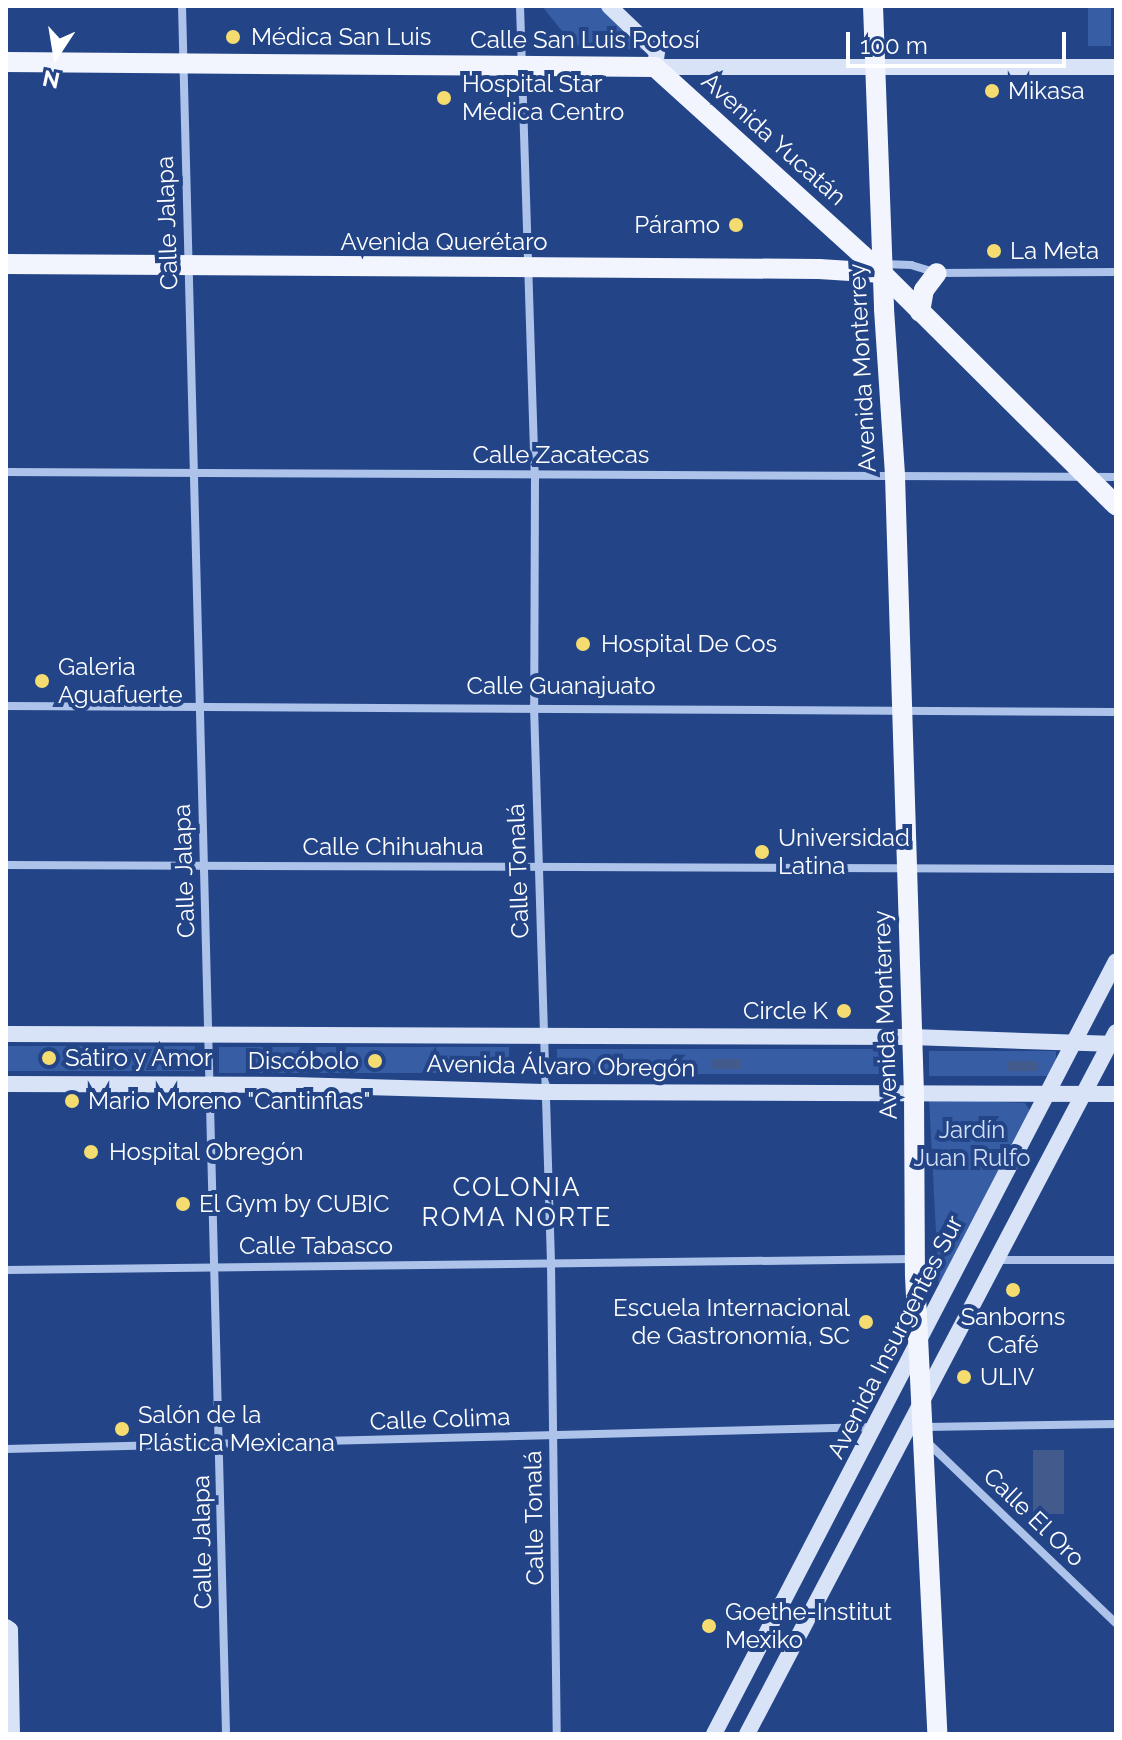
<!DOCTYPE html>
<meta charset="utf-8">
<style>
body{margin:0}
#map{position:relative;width:1122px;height:1740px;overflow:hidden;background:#234588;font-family:Raleway,sans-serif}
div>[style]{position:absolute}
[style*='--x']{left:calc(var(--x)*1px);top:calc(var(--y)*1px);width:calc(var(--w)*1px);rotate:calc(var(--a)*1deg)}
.green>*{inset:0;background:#375da5;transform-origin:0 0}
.water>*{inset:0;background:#425a8c;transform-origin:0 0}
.street>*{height:8px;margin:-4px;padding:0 4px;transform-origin:4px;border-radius:4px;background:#aec3ea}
.secondary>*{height:16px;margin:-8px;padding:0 8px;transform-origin:8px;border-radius:8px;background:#d9e3f8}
.primary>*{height:20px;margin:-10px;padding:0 10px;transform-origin:10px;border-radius:10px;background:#f2f5fe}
.dots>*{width:22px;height:22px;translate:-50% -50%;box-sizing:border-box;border:4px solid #234588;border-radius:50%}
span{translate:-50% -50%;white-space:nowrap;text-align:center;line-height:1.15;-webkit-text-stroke:8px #234588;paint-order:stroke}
.poi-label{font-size:24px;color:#fff}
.left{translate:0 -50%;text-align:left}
.right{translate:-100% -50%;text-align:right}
.street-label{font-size:24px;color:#fff}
.park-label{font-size:24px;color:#d2dff7}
.neighbourhood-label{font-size:26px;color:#fff;letter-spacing:2px}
.frame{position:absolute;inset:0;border:8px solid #fff;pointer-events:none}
.north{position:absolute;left:16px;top:16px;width:80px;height:80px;-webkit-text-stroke:6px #234588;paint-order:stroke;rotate:192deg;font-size:22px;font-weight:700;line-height:32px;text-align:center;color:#fff}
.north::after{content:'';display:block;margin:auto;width:28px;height:36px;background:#fff;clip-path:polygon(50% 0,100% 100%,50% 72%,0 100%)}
.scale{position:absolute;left:846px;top:32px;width:220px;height:36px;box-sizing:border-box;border:4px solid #fff;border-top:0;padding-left:10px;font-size:24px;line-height:28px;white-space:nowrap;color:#fff;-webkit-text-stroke:6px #234588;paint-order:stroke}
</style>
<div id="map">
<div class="green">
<div style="clip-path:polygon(542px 6px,599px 6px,644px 50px,573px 45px)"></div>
<div style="left:1088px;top:6px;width:23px;height:40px"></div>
<div style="left:6px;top:1046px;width:189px;height:25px"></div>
<div style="left:219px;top:1047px;width:290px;height:26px"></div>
<div style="left:557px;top:1049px;width:341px;height:25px"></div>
<div style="left:929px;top:1051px;width:127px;height:25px"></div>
<div style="clip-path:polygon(929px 1099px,1025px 1103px,1032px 1114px,939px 1288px)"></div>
</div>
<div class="water">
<div style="left:742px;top:1059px;width:10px;height:30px;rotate:90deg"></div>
<div style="left:1008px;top:1061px;width:30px;height:10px"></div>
<div style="left:1033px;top:1450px;width:31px;height:64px"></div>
</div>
<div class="street">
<div style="--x:182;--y:6;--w:1729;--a:88.54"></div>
<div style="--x:520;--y:6;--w:469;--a:88.2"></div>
<div style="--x:535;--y:475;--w:231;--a:90.2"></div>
<div style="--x:534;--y:706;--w:558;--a:88.25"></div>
<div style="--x:551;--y:1264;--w:470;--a:89.3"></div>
<div style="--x:883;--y:264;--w:28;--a:2"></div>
<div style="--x:911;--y:265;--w:27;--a:17"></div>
<div style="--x:937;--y:273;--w:179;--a:-0.3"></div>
<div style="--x:6;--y:472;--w:1110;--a:0.26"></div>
<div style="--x:6;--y:706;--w:1110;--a:0.31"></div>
<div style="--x:6;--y:865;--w:1110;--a:0.21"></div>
<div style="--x:997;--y:1260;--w:119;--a:0"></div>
<div style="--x:6;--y:1270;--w:907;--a:-0.69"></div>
<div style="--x:925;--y:1427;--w:191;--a:-0.9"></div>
<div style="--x:926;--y:1441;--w:263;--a:43.8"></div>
<div style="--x:6;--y:1449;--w:869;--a:-1.45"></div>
</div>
<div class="secondary">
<div style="--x:609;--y:6;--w:66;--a:43.8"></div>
<div style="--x:657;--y:52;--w:15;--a:98"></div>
<div style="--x:655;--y:67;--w:461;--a:0"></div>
<div style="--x:6;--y:1034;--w:906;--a:0.19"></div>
<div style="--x:912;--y:1037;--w:204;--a:2"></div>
<div style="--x:6;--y:1084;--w:286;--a:0.2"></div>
<div style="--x:292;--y:1085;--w:252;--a:1.6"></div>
<div style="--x:544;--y:1092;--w:572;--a:0.2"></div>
<div style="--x:6;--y:1627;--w:5;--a:37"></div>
<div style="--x:10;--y:1630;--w:104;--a:88.9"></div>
<div style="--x:714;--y:1734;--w:871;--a:-62.52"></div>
<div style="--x:747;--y:1734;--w:793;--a:-62.27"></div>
</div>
<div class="primary">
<div style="--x:873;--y:6;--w:303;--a:87.9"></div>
<div style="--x:884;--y:309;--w:167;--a:86.2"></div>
<div style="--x:895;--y:476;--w:617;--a:88.24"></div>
<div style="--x:914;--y:1093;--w:183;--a:89.7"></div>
<div style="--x:915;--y:1276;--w:459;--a:87.2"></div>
<div style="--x:6;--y:62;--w:649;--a:0.44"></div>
<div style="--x:655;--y:67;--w:307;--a:42.2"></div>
<div style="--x:882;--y:273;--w:330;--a:44.8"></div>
<div style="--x:6;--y:264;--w:813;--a:0.35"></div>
<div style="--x:819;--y:269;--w:63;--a:3.6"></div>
<div style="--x:920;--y:312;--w:22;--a:-80"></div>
<div style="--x:924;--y:290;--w:21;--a:-53"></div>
</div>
<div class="dots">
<div style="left:233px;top:37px;background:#f5dc71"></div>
<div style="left:992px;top:91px;background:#f5dc71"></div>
<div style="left:444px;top:98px;background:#f5dc71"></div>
<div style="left:736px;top:225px;background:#f5dc71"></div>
<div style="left:994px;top:251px;background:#f5dc71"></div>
<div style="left:583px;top:644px;background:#f5dc71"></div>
<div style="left:42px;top:681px;background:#f5dc71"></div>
<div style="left:762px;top:852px;background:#f5dc71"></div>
<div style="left:844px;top:1011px;background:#f5dc71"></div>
<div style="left:49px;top:1058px;background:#f5dc71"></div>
<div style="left:375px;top:1061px;background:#f5dc71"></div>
<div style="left:72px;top:1101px;background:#f5dc71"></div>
<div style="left:91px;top:1152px;background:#f5dc71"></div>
<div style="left:183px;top:1204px;background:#f5dc71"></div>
<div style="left:1013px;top:1290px;background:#f5dc71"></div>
<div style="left:866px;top:1322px;background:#f5dc71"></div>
<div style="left:964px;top:1377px;background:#f5dc71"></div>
<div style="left:122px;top:1429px;background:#f5dc71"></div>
<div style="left:709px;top:1626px;background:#f5dc71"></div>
</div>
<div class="poi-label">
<span class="left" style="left:251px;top:37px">Médica San Luis</span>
<span class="left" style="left:462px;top:98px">Hospital Star<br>Médica Centro</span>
<span class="left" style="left:1008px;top:91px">Mikasa</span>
<span class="right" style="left:720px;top:225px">Páramo</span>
<span class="left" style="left:1010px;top:251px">La Meta</span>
<span class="left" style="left:601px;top:644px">Hospital De Cos</span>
<span class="left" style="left:58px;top:681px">Galeria<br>Aguafuerte</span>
<span class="left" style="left:778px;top:852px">Universidad<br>Latina</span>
<span class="right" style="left:828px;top:1011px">Circle K</span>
<span class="left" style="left:65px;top:1058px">Sátiro y Amor</span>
<span class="right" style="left:359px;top:1061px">Discóbolo</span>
<span class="left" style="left:88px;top:1101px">Mario Moreno "Cantinflas"</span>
<span class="left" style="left:109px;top:1152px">Hospital Obregón</span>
<span class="left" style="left:199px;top:1204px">El Gym by CUBIC</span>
<span class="right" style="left:850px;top:1322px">Escuela Internacional<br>de Gastronomía, SC</span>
<span style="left:1013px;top:1331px">Sanborns<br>Café</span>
<span class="left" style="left:980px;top:1377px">ULIV</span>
<span class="left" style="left:138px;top:1429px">Salón de la<br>Plástica Mexicana</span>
<span class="left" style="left:725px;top:1626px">Goethe-Institut<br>Mexiko</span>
</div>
<div class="street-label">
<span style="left:585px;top:40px">Calle San Luis Potosí</span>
<span style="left:774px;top:139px;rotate:42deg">Avenida Yucatán</span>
<span style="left:167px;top:223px;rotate:-92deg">Calle Jalapa</span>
<span style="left:444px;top:242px">Avenida Querétaro</span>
<span style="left:862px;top:368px;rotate:-93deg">Avenida Monterrey</span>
<span style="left:561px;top:455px">Calle Zacatecas</span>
<span style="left:561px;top:686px">Calle Guanajuato</span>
<span style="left:393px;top:847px">Calle Chihuahua</span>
<span style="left:184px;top:871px;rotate:-92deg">Calle Jalapa</span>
<span style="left:518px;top:871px;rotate:-92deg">Calle Tonalá</span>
<span style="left:885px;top:1015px;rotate:-92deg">Avenida Monterrey</span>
<span style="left:561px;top:1066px;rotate:1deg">Avenida Álvaro Obregón</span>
<span style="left:316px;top:1246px">Calle Tabasco</span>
<span style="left:895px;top:1337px;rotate:-63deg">Avenida Insurgentes Sur</span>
<span style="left:440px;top:1419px;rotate:-2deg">Calle Colima</span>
<span style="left:1034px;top:1517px;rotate:44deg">Calle El Oro</span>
<span style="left:534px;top:1518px;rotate:-91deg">Calle Tonalá</span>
<span style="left:202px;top:1542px;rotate:-91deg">Calle Jalapa</span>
</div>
<div class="park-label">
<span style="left:972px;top:1144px">Jardín<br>Juan Rulfo</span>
</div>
<div class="neighbourhood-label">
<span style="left:517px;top:1203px">COLONIA<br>ROMA NORTE</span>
</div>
<div class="frame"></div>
<div class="north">N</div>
<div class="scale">100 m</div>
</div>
